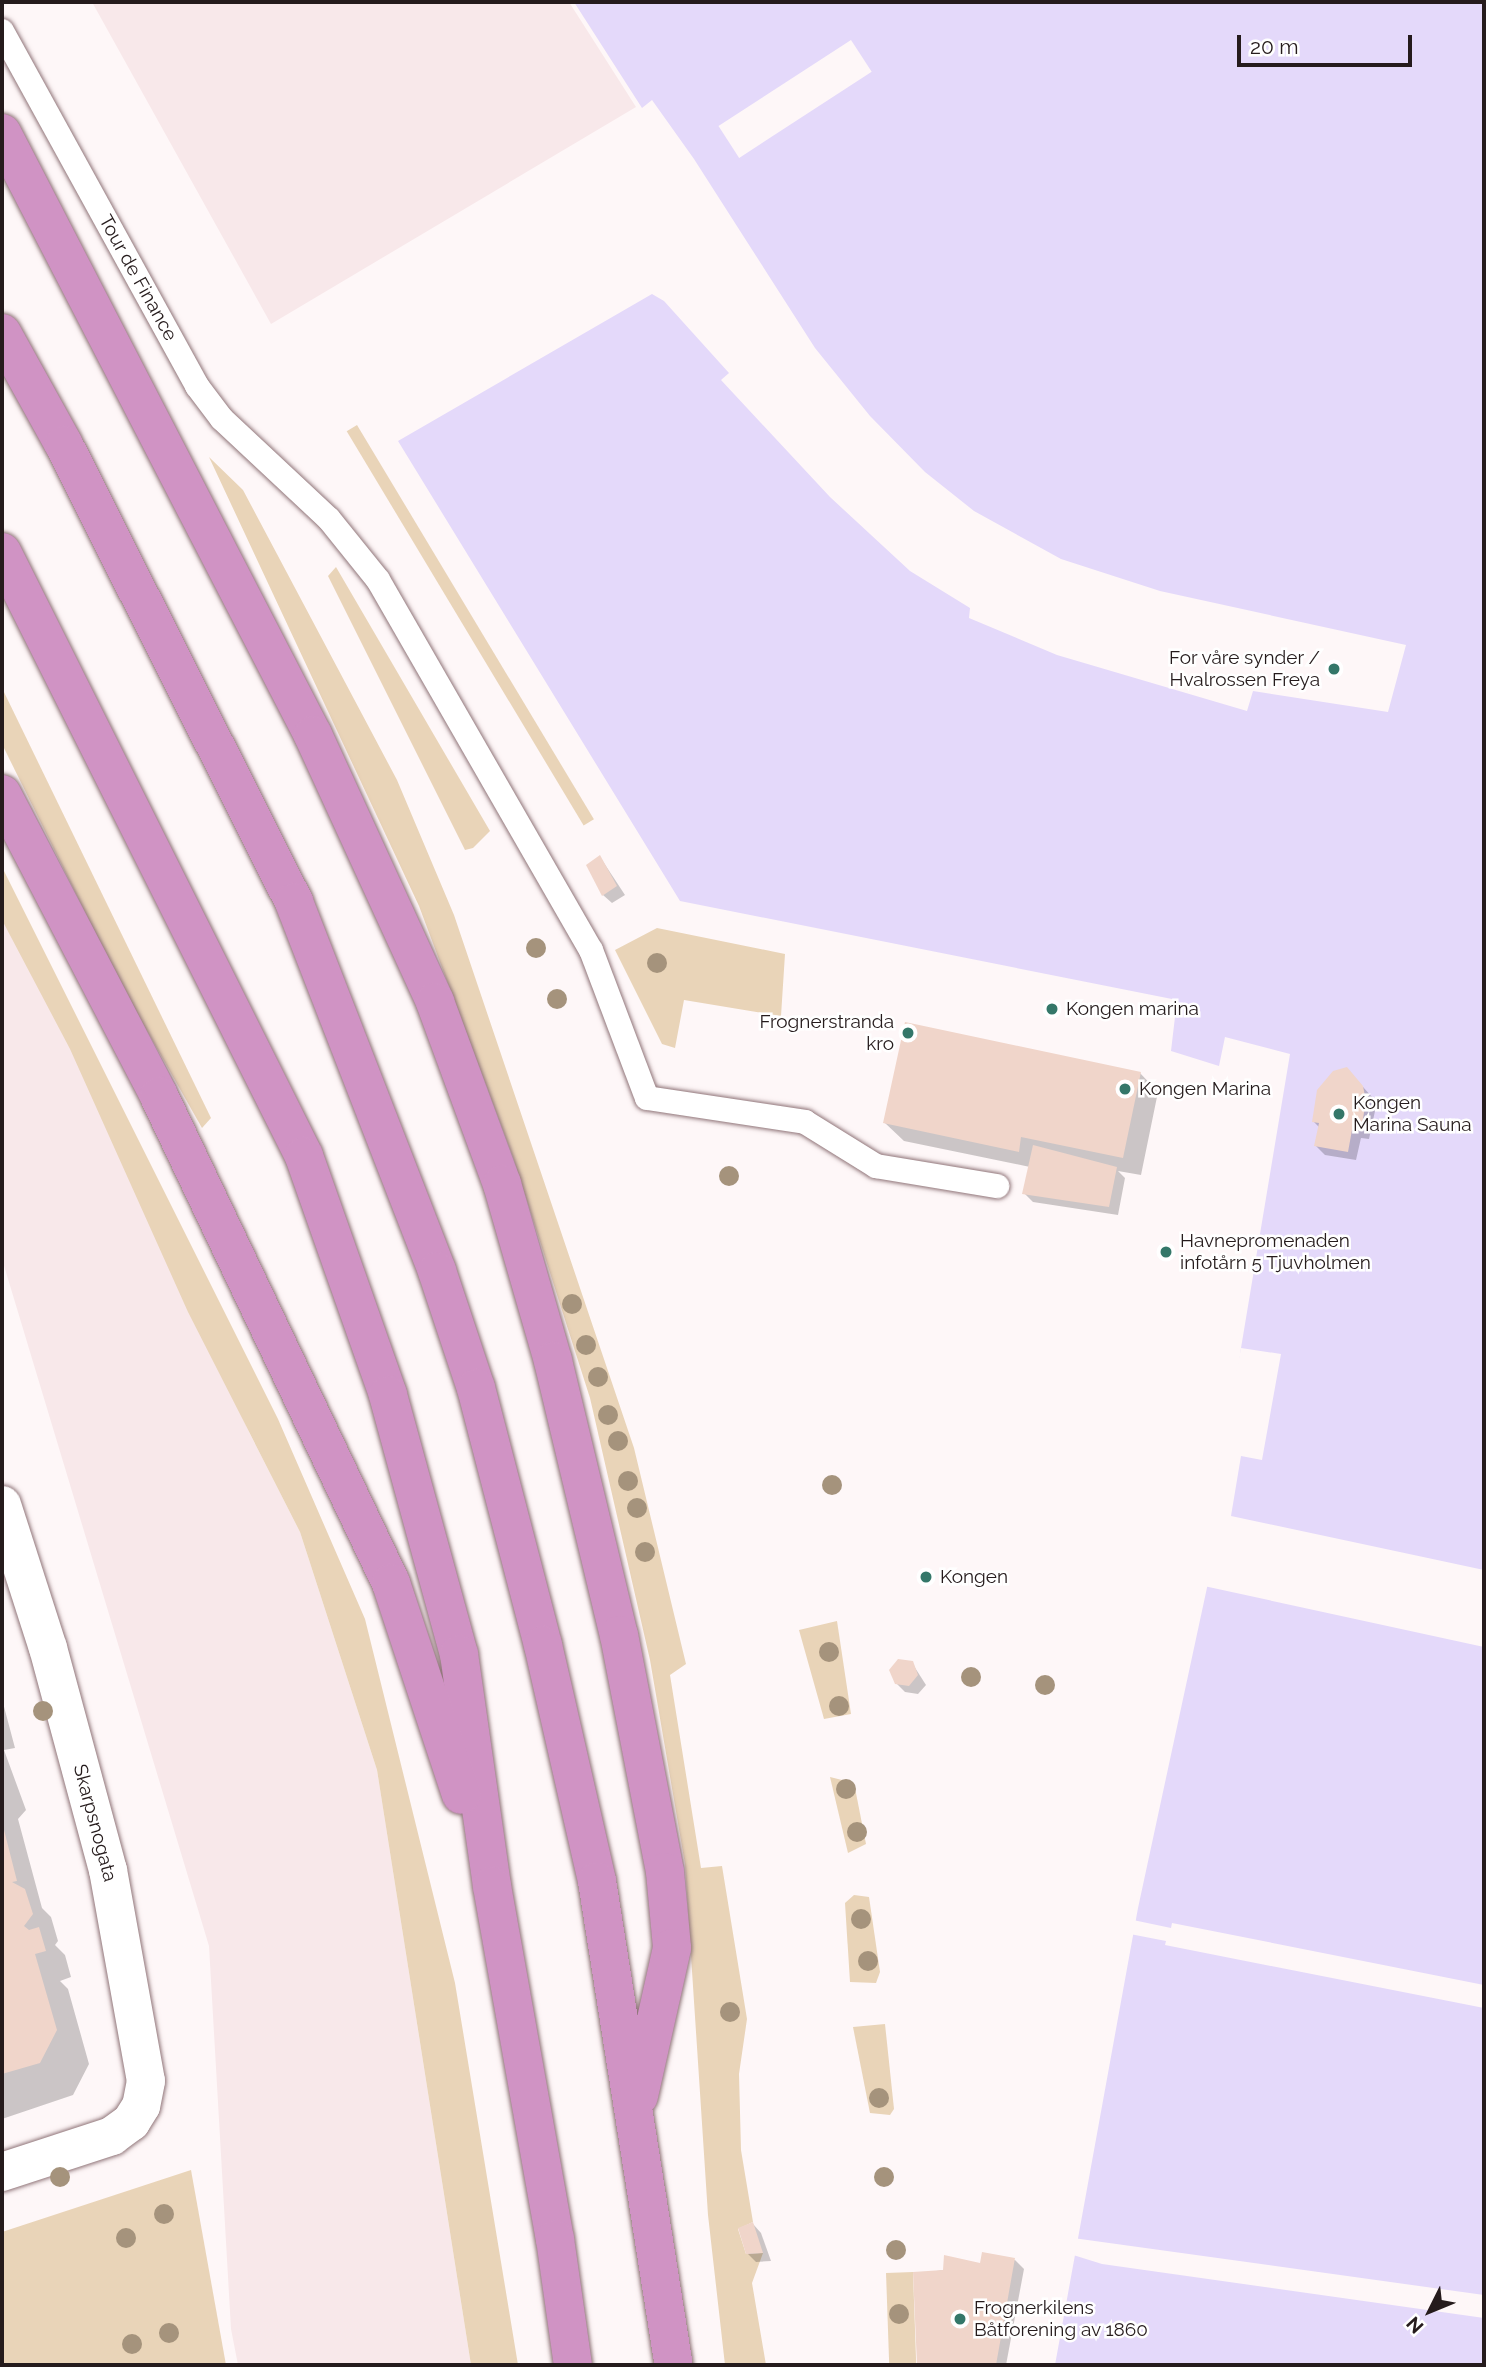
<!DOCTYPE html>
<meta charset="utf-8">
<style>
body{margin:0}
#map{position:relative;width:1486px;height:2367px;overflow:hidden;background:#fef7f8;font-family:Raleway,sans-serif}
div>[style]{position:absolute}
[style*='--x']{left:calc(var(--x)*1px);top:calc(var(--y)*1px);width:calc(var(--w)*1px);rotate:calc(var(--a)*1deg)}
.built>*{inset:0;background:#f8e8ea}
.green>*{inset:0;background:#e9d4b8;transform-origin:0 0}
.water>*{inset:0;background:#e4d9fa}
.pier>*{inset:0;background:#fef7f8;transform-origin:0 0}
.shadow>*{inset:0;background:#0003}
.building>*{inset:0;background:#f0d5ca}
.roads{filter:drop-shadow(0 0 2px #907579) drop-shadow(0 0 2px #907579)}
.service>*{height:24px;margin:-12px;padding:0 12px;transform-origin:12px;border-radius:12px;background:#fff}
.minor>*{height:38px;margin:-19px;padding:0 19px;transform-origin:19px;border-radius:19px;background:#fff}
.trunk>*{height:38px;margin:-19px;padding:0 19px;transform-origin:19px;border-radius:19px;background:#d093c4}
.trees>*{width:20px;height:20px;margin:-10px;border-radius:50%;background:#a5937c}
.dots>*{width:19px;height:19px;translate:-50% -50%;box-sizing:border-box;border:4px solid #fff;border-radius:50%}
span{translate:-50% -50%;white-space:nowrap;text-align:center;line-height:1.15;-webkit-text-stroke:5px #fff;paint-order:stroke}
.street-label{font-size:19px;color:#251b1c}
.poi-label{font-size:19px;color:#251b1c}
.right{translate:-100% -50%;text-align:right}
.left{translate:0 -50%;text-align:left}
.frame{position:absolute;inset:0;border:4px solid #251b1c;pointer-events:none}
.north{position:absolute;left:1395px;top:2276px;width:70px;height:70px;-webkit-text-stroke:5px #fff;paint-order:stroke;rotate:227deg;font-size:19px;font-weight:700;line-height:28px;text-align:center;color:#251b1c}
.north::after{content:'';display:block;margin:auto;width:24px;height:32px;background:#251b1c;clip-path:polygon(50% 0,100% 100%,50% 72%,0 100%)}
.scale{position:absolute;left:1237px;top:35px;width:175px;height:32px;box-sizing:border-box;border:4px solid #251b1c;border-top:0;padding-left:9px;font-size:21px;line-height:24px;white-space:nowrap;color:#251b1c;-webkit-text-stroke:5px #fff;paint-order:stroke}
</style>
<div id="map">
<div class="built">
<div style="clip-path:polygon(92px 2px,569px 2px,636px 107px,271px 324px)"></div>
<div style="clip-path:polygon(2px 891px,249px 1432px,300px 1532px,377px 1770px,471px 2365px,238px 2365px,231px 2329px,209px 1946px,2px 1259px)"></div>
</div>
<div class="green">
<div style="left:357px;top:425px;width:460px;height:12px;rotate:59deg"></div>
<div style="clip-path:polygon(209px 457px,243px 490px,397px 780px,454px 915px,634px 1448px,686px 1664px,670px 1675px,701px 1868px,722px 1866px,747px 2019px,739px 2074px,741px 2150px,753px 2222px,738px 2229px,746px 2254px,763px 2253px,752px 2283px,766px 2365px,725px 2365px,708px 2215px,685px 1864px,650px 1660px,590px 1398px,513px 1157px,419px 906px)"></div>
<div style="clip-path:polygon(336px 567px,490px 831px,473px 848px,465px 850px,328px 576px)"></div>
<div style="clip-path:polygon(2px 688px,211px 1118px,202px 1128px,120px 983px,2px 744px)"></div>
<div style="clip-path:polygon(2px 867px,278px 1419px,365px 1619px,455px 1983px,518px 2365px,471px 2365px,377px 1770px,300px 1532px,188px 1312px,70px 1049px,2px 920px)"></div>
<div style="clip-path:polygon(657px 928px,785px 954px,781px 1016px,684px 1000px,675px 1048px,662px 1044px,615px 950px)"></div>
<div style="clip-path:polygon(837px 1621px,851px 1714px,824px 1719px,799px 1630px)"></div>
<div style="clip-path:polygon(830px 1777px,854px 1783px,866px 1844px,848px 1853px)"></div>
<div style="clip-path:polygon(854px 1895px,869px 1897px,880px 1972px,876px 1983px,850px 1982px,845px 1903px)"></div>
<div style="clip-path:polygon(885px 2024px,894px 2109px,890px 2115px,870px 2113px,853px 2027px)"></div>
<div style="clip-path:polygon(191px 2170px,226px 2365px,2px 2365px,2px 2232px)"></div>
<div style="left:913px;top:2272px;width:93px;height:27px;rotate:88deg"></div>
</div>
<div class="water">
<div style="clip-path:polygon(574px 2px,1484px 2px,1484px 2365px,1055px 2365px,1138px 1908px,1208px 1583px,1241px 1348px,1290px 1054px,1225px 1037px,1219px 1066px,1171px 1051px,1177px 1000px,680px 901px,398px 441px,652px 294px,664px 301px,729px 373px,721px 380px,830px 497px,910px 571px,970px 608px,969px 618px,1057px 655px,1247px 711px,1253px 691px,1388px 712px,1406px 645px,1160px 591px,1061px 559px,974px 511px,925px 472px,870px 416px,815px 348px,694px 159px,652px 100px,642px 108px)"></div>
</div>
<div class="pier">
<div style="left:851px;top:40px;width:38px;height:158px;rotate:57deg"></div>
<div style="clip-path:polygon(1241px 1348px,1281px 1354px,1262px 1460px,1241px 1456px,1231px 1516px,1484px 1570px,1484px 1647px,1204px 1586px,1211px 1512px)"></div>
<div style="clip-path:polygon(1133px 1920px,1171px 1928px,1172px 1923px,1484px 1985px,1484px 2008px,1165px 1945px,1166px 1941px,1130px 1934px)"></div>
<div style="clip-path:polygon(1073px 2238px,1484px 2295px,1484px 2318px,1102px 2264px,1070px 2254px)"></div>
</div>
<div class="shadow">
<div style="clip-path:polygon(600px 857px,625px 895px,612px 903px,603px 895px)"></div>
<div style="clip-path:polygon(1140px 1073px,1158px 1092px,1141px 1175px,1118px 1171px,1125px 1178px,1118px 1215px,1033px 1202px,1024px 1193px,1030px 1167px,904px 1141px,885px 1123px)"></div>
<div style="clip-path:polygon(1355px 1078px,1372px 1097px,1375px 1111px,1369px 1139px,1361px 1138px,1356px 1160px,1325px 1155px,1316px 1146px,1320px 1128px,1314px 1122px)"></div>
<div style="clip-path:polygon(912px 1663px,926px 1685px,918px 1694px,905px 1692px,896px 1683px)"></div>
<div style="clip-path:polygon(2px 1699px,15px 1748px,4px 1750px,26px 1810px,18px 1819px,42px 1908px,51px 1917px,58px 1941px,55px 1945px,65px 1955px,71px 1977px,60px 1981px,68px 1989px,89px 2064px,73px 2095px,2px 2119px)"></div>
<div style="clip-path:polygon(753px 2224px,761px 2233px,771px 2261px,756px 2262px,747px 2253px)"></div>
<div style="clip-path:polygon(1015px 2260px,1024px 2269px,1006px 2365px,918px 2365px,915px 2274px)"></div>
</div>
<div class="building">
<div style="clip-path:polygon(600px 855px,617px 886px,602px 896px,586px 865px)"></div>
<div style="clip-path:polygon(905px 1022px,1141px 1072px,1123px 1158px,1021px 1137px,1019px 1152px,883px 1123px)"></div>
<div style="clip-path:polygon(1347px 1067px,1363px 1086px,1366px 1101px,1361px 1130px,1352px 1130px,1348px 1152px,1314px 1146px,1319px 1123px,1312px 1122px,1317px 1090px,1333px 1071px)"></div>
<div style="clip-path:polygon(1033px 1145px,1117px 1167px,1109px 1207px,1022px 1194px)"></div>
<div style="clip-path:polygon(898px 1659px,913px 1661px,918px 1675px,909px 1686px,895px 1684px,889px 1670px)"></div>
<div style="clip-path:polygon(2px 1822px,17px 1881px,12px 1882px,25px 1889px,33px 1914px,24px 1926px,29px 1930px,39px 1927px,46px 1951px,35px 1954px,57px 2030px,40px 2063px,2px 2074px)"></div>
<div style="clip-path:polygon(753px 2222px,763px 2253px,746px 2254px,738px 2228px)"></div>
<div style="clip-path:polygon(982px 2252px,1015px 2258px,996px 2365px,917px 2365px,913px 2272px,943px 2270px,944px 2255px,980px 2263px)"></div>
</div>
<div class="roads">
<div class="service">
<div style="--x:2;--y:31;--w:405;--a:61.2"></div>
<div style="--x:197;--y:386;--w:41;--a:52.9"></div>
<div style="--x:222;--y:419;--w:146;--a:43.1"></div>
<div style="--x:329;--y:519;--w:78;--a:51.2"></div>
<div style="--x:378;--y:580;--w:427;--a:60.1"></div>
<div style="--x:591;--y:950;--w:158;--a:69.3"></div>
<div style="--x:647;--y:1098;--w:160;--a:8.6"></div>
<div style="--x:805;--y:1122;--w:84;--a:31.8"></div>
<div style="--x:876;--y:1166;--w:123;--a:9.4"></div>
</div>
<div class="minor">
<div style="--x:2;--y:1505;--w:150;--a:72.2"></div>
<div style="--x:48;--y:1648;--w:230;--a:74.9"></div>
<div style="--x:108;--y:1870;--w:214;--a:79.8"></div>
<div style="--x:146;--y:2081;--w:25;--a:101"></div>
<div style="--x:141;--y:2106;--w:19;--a:122"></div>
<div style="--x:131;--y:2122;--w:24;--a:144"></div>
<div style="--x:112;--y:2136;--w:116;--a:161.9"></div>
</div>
<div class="trunk">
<div style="--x:2;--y:133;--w:678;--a:62.68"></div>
<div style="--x:313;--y:735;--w:294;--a:65.4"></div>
<div style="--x:435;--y:1002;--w:194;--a:69.8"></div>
<div style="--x:502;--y:1184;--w:184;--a:73.9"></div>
<div style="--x:553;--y:1361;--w:282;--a:76.5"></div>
<div style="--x:619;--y:1635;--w:241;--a:79"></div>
<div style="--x:665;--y:1872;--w:76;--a:84.7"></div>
<div style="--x:672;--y:1948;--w:152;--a:102.6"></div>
<div style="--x:2;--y:333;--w:128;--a:61"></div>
<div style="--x:64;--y:445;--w:512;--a:63.28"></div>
<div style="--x:294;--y:902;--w:396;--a:68.8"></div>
<div style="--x:437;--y:1271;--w:123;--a:71.6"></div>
<div style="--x:476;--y:1388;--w:266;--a:75.4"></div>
<div style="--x:543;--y:1645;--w:242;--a:77.1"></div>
<div style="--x:597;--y:1881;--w:490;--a:81"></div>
<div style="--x:2;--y:552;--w:675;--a:63.43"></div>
<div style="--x:304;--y:1156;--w:253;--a:70.6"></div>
<div style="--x:388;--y:1395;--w:269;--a:74.7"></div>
<div style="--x:459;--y:1654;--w:234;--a:81.9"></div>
<div style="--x:492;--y:1886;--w:359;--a:79.9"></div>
<div style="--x:555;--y:2239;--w:127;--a:81.9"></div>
<div style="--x:2;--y:794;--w:340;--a:62.5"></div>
<div style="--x:159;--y:1096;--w:539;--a:64.53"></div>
<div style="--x:391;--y:1583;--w:223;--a:71.7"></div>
</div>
</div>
<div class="trees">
<div style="left:536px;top:948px"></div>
<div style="left:657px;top:963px"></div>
<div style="left:557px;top:999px"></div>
<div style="left:729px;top:1176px"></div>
<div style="left:572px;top:1304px"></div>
<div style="left:586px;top:1345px"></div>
<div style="left:598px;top:1377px"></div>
<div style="left:608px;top:1415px"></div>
<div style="left:618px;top:1441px"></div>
<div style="left:628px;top:1481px"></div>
<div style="left:832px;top:1485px"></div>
<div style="left:637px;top:1508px"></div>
<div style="left:645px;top:1552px"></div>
<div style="left:829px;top:1652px"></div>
<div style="left:971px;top:1677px"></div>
<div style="left:1045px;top:1685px"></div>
<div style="left:839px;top:1706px"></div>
<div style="left:43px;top:1711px"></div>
<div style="left:846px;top:1789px"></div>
<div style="left:857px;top:1832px"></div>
<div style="left:861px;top:1919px"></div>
<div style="left:868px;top:1961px"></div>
<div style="left:730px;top:2012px"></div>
<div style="left:879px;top:2098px"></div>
<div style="left:60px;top:2177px"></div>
<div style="left:884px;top:2177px"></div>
<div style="left:164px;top:2214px"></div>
<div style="left:126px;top:2238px"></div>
<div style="left:896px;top:2250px"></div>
<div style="left:899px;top:2314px"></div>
<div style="left:169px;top:2333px"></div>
<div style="left:132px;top:2344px"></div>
</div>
<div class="dots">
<div style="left:1334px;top:669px;background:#347769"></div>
<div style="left:1052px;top:1009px;background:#347769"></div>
<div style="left:908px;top:1033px;background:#347769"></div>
<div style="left:1125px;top:1089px;background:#347769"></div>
<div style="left:1339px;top:1114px;background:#347769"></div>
<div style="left:1166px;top:1252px;background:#347769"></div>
<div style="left:926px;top:1577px;background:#347769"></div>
<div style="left:960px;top:2319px;background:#347769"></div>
</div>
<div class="street-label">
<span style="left:138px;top:278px;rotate:61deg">Tour de Finance</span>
<span style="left:95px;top:1823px;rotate:75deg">Skarpsnogata</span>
</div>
<div class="poi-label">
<span class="right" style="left:1320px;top:669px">For våre synder /<br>Hvalrossen Freya</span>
<span class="left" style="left:1066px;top:1009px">Kongen marina</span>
<span class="right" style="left:894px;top:1033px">Frognerstranda<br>kro</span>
<span class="left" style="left:1139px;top:1089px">Kongen Marina</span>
<span class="left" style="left:1353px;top:1114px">Kongen<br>Marina Sauna</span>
<span class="left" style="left:1180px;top:1252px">Havnepromenaden<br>infotårn 5 Tjuvholmen</span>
<span class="left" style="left:940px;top:1577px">Kongen</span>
<span class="left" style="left:974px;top:2319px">Frognerkilens<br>Båtforening av 1860</span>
</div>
<div class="frame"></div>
<div class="north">N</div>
<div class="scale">20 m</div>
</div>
